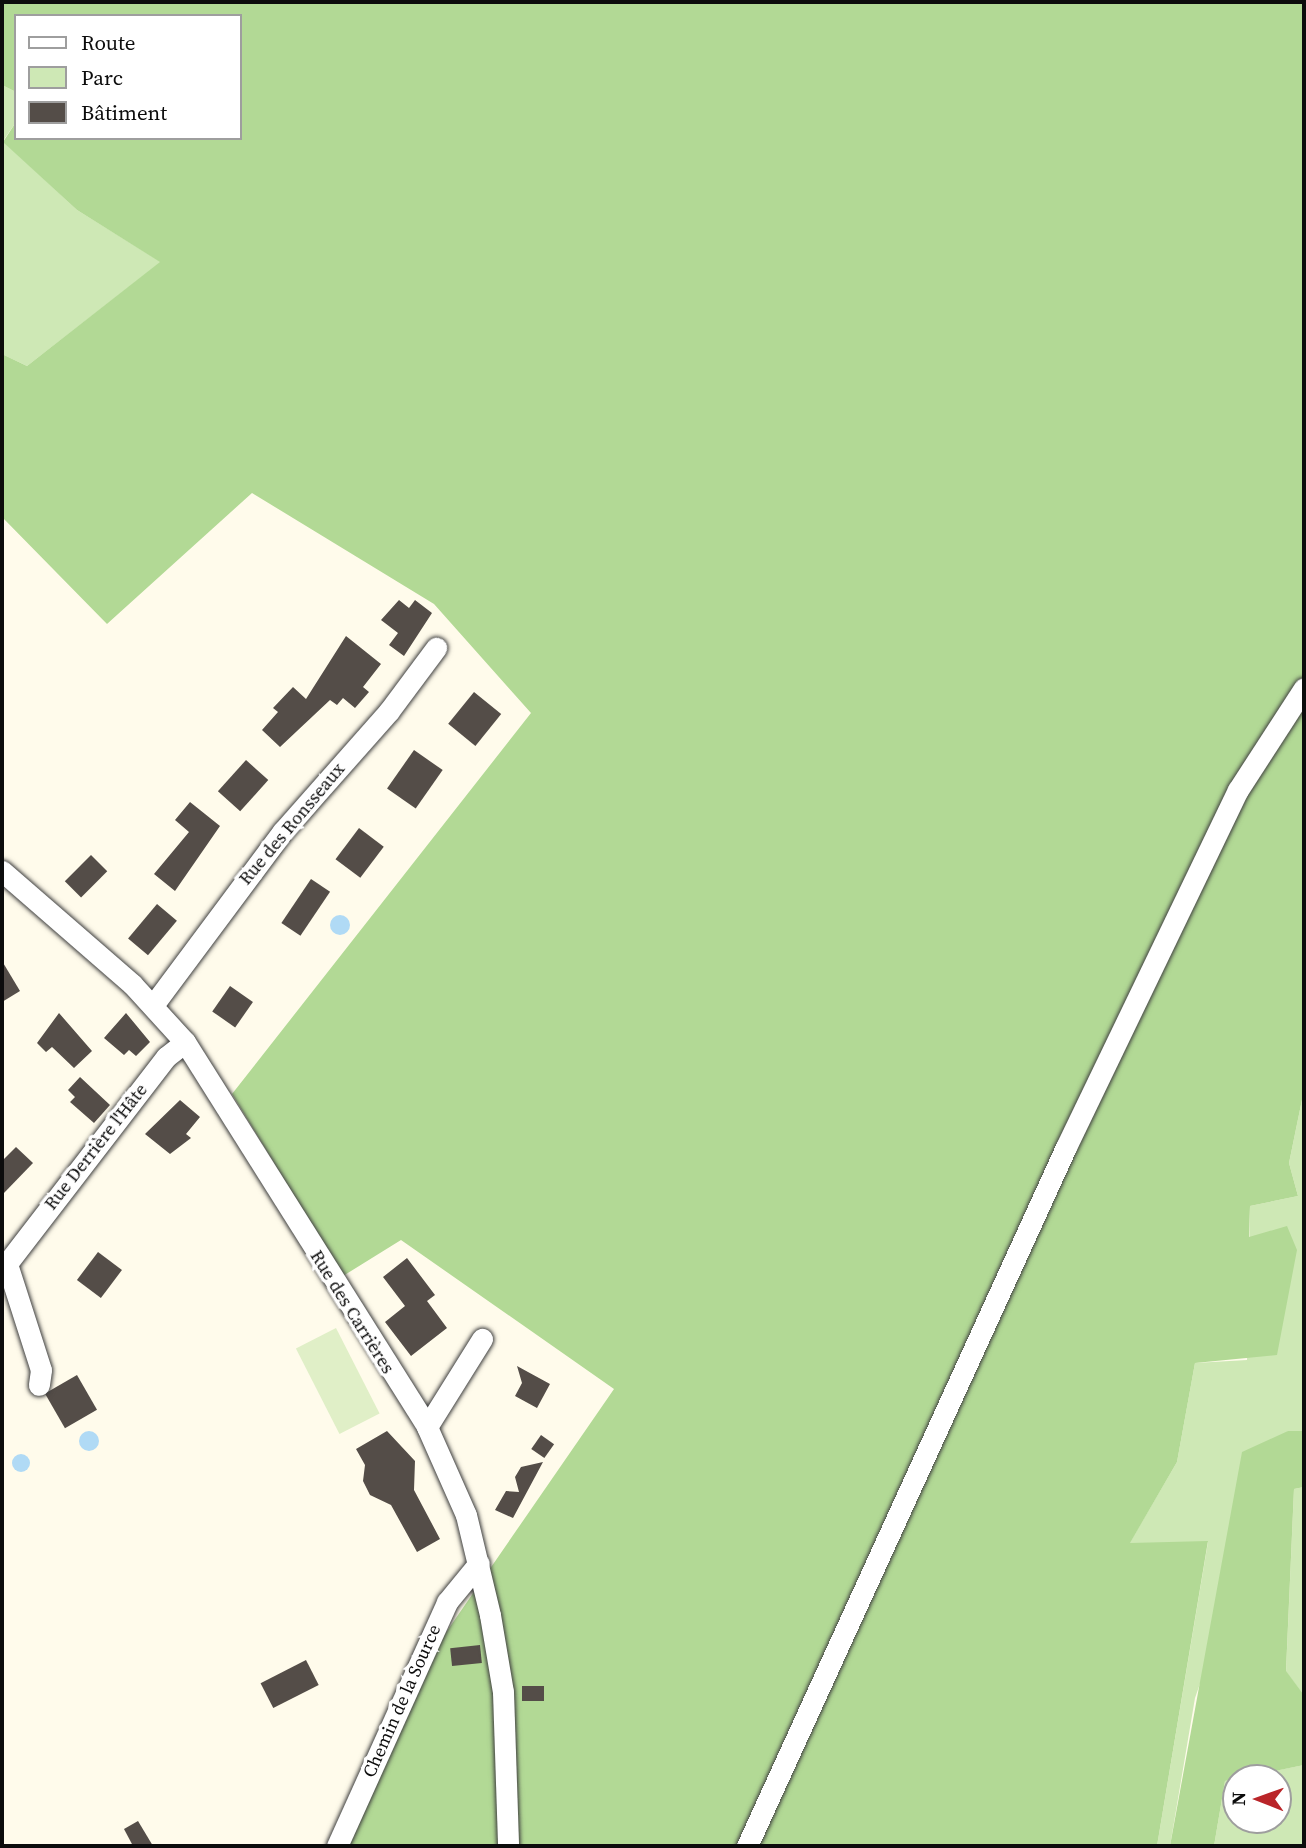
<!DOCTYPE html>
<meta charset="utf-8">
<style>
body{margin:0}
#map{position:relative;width:1306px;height:1848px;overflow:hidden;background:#fffbeb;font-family:"Source Serif 4",serif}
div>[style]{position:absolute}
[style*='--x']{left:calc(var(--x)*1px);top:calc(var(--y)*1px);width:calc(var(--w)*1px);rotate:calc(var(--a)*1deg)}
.green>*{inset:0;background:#cee8b5}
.forest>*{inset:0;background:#b2d995}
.pitch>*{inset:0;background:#e0efc7;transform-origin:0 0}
.water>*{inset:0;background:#b0daf5}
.round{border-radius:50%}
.building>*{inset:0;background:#544d48;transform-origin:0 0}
.roads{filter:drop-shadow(0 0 2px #3f3f3f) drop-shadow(0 0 2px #3f3f3f)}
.minor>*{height:21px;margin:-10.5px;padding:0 10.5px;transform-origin:10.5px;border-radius:10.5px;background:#fff}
span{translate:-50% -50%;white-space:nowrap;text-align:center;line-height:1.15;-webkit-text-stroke:7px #fff;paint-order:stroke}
.street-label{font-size:18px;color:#0c0c0c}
.frame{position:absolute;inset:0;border:4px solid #0c0c0c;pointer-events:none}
.legend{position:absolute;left:14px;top:14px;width:228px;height:126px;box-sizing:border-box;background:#fff;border:2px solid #9e9e9e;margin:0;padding:9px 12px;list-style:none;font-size:21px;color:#0c0c0c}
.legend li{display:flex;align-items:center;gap:14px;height:35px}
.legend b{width:35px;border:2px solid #9e9e9e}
.north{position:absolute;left:1222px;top:1764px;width:70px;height:70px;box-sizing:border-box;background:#fff;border:2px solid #9e9e9e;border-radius:50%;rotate:271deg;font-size:19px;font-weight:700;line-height:28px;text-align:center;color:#0c0c0c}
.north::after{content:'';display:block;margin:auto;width:24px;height:32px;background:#ba2529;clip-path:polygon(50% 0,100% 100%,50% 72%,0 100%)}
</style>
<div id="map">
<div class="green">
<div style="clip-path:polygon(2px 85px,16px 92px,16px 122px,3px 141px,77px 210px,161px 262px,27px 366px,2px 354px)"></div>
<div style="clip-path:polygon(1304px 1090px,1304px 1431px,1288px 1431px,1195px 1698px,1170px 1846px,1157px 1846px,1208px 1542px,1129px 1544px,1177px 1462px,1195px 1363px,1247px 1360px,1250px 1206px,1298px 1196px,1289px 1163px)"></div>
<div style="clip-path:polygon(1304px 1487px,1304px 1695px,1286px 1672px,1294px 1489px)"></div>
<div style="clip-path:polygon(1304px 1765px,1304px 1846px,1214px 1846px,1225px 1781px,1236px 1779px,1236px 1820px,1278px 1820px,1278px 1778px,1239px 1778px)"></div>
</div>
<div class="forest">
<div style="clip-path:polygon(2px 2px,1304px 2px,1304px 1090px,1289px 1163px,1298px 1196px,1250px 1206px,1249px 1237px,1287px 1226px,1297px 1250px,1277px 1355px,1195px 1363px,1177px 1462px,1130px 1543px,1208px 1541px,1157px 1846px,337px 1846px,400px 1699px,614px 1389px,401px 1240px,343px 1276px,232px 1094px,531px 713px,434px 604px,252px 493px,107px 624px,2px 517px,2px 354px,27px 366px,160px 262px,77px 210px,3px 142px,16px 122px,16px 138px,240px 138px,240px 16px,16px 16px,16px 92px,2px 85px)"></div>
<div style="clip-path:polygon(1288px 1431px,1304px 1431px,1304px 1487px,1294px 1489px,1286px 1671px,1304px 1695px,1304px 1765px,1225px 1781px,1214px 1846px,1170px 1846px,1242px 1452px)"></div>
</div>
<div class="pitch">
<div style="left:336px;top:1328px;width:96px;height:45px;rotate:63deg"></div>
</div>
<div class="water">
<div class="round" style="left:330px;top:915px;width:20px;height:20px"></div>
<div class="round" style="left:79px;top:1431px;width:20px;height:20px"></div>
<div class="round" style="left:12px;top:1454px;width:18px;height:18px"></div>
</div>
<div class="building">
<div style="clip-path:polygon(399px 600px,409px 608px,415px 600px,432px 613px,404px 656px,389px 645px,398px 633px,381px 620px)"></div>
<div style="clip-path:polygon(346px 636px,381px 664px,363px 687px,369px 692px,355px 708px,343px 698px,337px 705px,330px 700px,280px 747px,262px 730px,278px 712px,273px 708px,293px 687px,306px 699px)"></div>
<div style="left:474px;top:692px;width:35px;height:41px;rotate:39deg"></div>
<div style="left:414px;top:750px;width:35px;height:47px;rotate:35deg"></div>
<div style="left:246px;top:760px;width:30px;height:42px;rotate:42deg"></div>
<div style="clip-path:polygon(190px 802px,220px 826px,175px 891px,154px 874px,189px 832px,175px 820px)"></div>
<div style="left:359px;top:828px;width:31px;height:39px;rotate:37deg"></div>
<div style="left:91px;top:855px;width:23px;height:37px;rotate:45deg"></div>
<div style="left:311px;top:879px;width:23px;height:53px;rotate:34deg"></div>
<div style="left:157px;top:904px;width:26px;height:45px;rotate:40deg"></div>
<div style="clip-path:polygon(2px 961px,20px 991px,2px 1002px)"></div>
<div style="left:230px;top:986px;width:28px;height:31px;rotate:35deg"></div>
<div style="clip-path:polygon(59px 1013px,92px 1051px,74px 1068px,52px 1047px,46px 1052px,37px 1043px)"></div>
<div style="clip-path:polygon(126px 1013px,150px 1042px,136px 1056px,129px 1050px,124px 1055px,104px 1038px)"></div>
<div style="clip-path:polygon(80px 1077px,110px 1105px,94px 1123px,70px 1102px,75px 1097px,68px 1090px)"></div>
<div style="clip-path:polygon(180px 1100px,200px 1117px,186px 1134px,191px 1138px,170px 1154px,145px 1134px)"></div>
<div style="clip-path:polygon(16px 1147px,33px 1163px,2px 1195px,2px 1161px)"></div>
<div style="left:98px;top:1252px;width:30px;height:35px;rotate:37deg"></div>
<div style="clip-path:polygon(407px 1258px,435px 1295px,427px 1301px,447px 1328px,411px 1356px,385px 1322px,405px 1306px,383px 1277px)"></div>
<div style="clip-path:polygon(517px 1366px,550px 1384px,537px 1408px,515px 1396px,522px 1383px)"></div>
<div style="left:77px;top:1375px;width:40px;height:37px;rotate:60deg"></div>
<div style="clip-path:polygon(387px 1431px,415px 1461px,414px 1490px,440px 1539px,417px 1552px,391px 1505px,370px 1495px,363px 1481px,365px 1465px,356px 1449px)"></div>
<div style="left:541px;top:1435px;width:16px;height:17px;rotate:35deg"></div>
<div style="clip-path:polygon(543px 1462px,513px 1518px,495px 1510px,506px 1491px,519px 1492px,515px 1477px,521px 1467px)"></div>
<div style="left:480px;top:1645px;width:18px;height:30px;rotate:84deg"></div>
<div style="left:306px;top:1660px;width:28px;height:51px;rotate:63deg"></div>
<div style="left:522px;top:1686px;width:22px;height:15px"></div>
<div style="clip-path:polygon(138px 1821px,153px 1846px,133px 1846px,124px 1829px)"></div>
</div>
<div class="roads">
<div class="minor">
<div style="--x:2;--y:871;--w:172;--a:41"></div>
<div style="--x:132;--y:984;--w:79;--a:47.6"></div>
<div style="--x:185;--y:1042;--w:455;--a:57.8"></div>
<div style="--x:427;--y:1427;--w:96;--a:66.1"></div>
<div style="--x:466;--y:1515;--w:103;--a:76.5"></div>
<div style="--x:490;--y:1615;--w:78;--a:80.4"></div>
<div style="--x:503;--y:1692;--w:154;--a:88.1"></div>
<div style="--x:154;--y:1004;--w:216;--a:-53.3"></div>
<div style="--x:283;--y:831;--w:160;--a:-48.5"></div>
<div style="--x:389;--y:711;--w:79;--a:-53.3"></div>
<div style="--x:7;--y:1264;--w:111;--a:72.2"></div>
<div style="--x:41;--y:1370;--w:15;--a:98"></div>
<div style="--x:2;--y:1270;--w:269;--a:-52.4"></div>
<div style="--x:166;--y:1057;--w:24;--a:-38"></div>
<div style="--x:427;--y:1427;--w:104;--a:-58"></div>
<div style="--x:337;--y:1846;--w:268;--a:-65.7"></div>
<div style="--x:447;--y:1602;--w:50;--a:-50.6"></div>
<div style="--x:747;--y:1846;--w:768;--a:-65.47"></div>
<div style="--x:1066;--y:1147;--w:396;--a:-64.3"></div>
<div style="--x:1238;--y:790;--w:121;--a:-57.1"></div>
</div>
</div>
<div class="street-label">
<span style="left:292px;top:824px;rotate:-50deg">Rue des Ronsseaux</span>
<span style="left:96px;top:1147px;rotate:-52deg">Rue Derrière l'Hâte</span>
<span style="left:352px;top:1312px;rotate:58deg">Rue des Carrières</span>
<span style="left:402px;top:1701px;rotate:-66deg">Chemin de la Source</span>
</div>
<div class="frame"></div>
<ul class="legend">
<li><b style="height:9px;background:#fff"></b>Route</li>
<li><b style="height:19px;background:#cee8b5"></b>Parc</li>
<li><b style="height:19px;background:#544d48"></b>Bâtiment</li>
</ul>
<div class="north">N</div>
</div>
